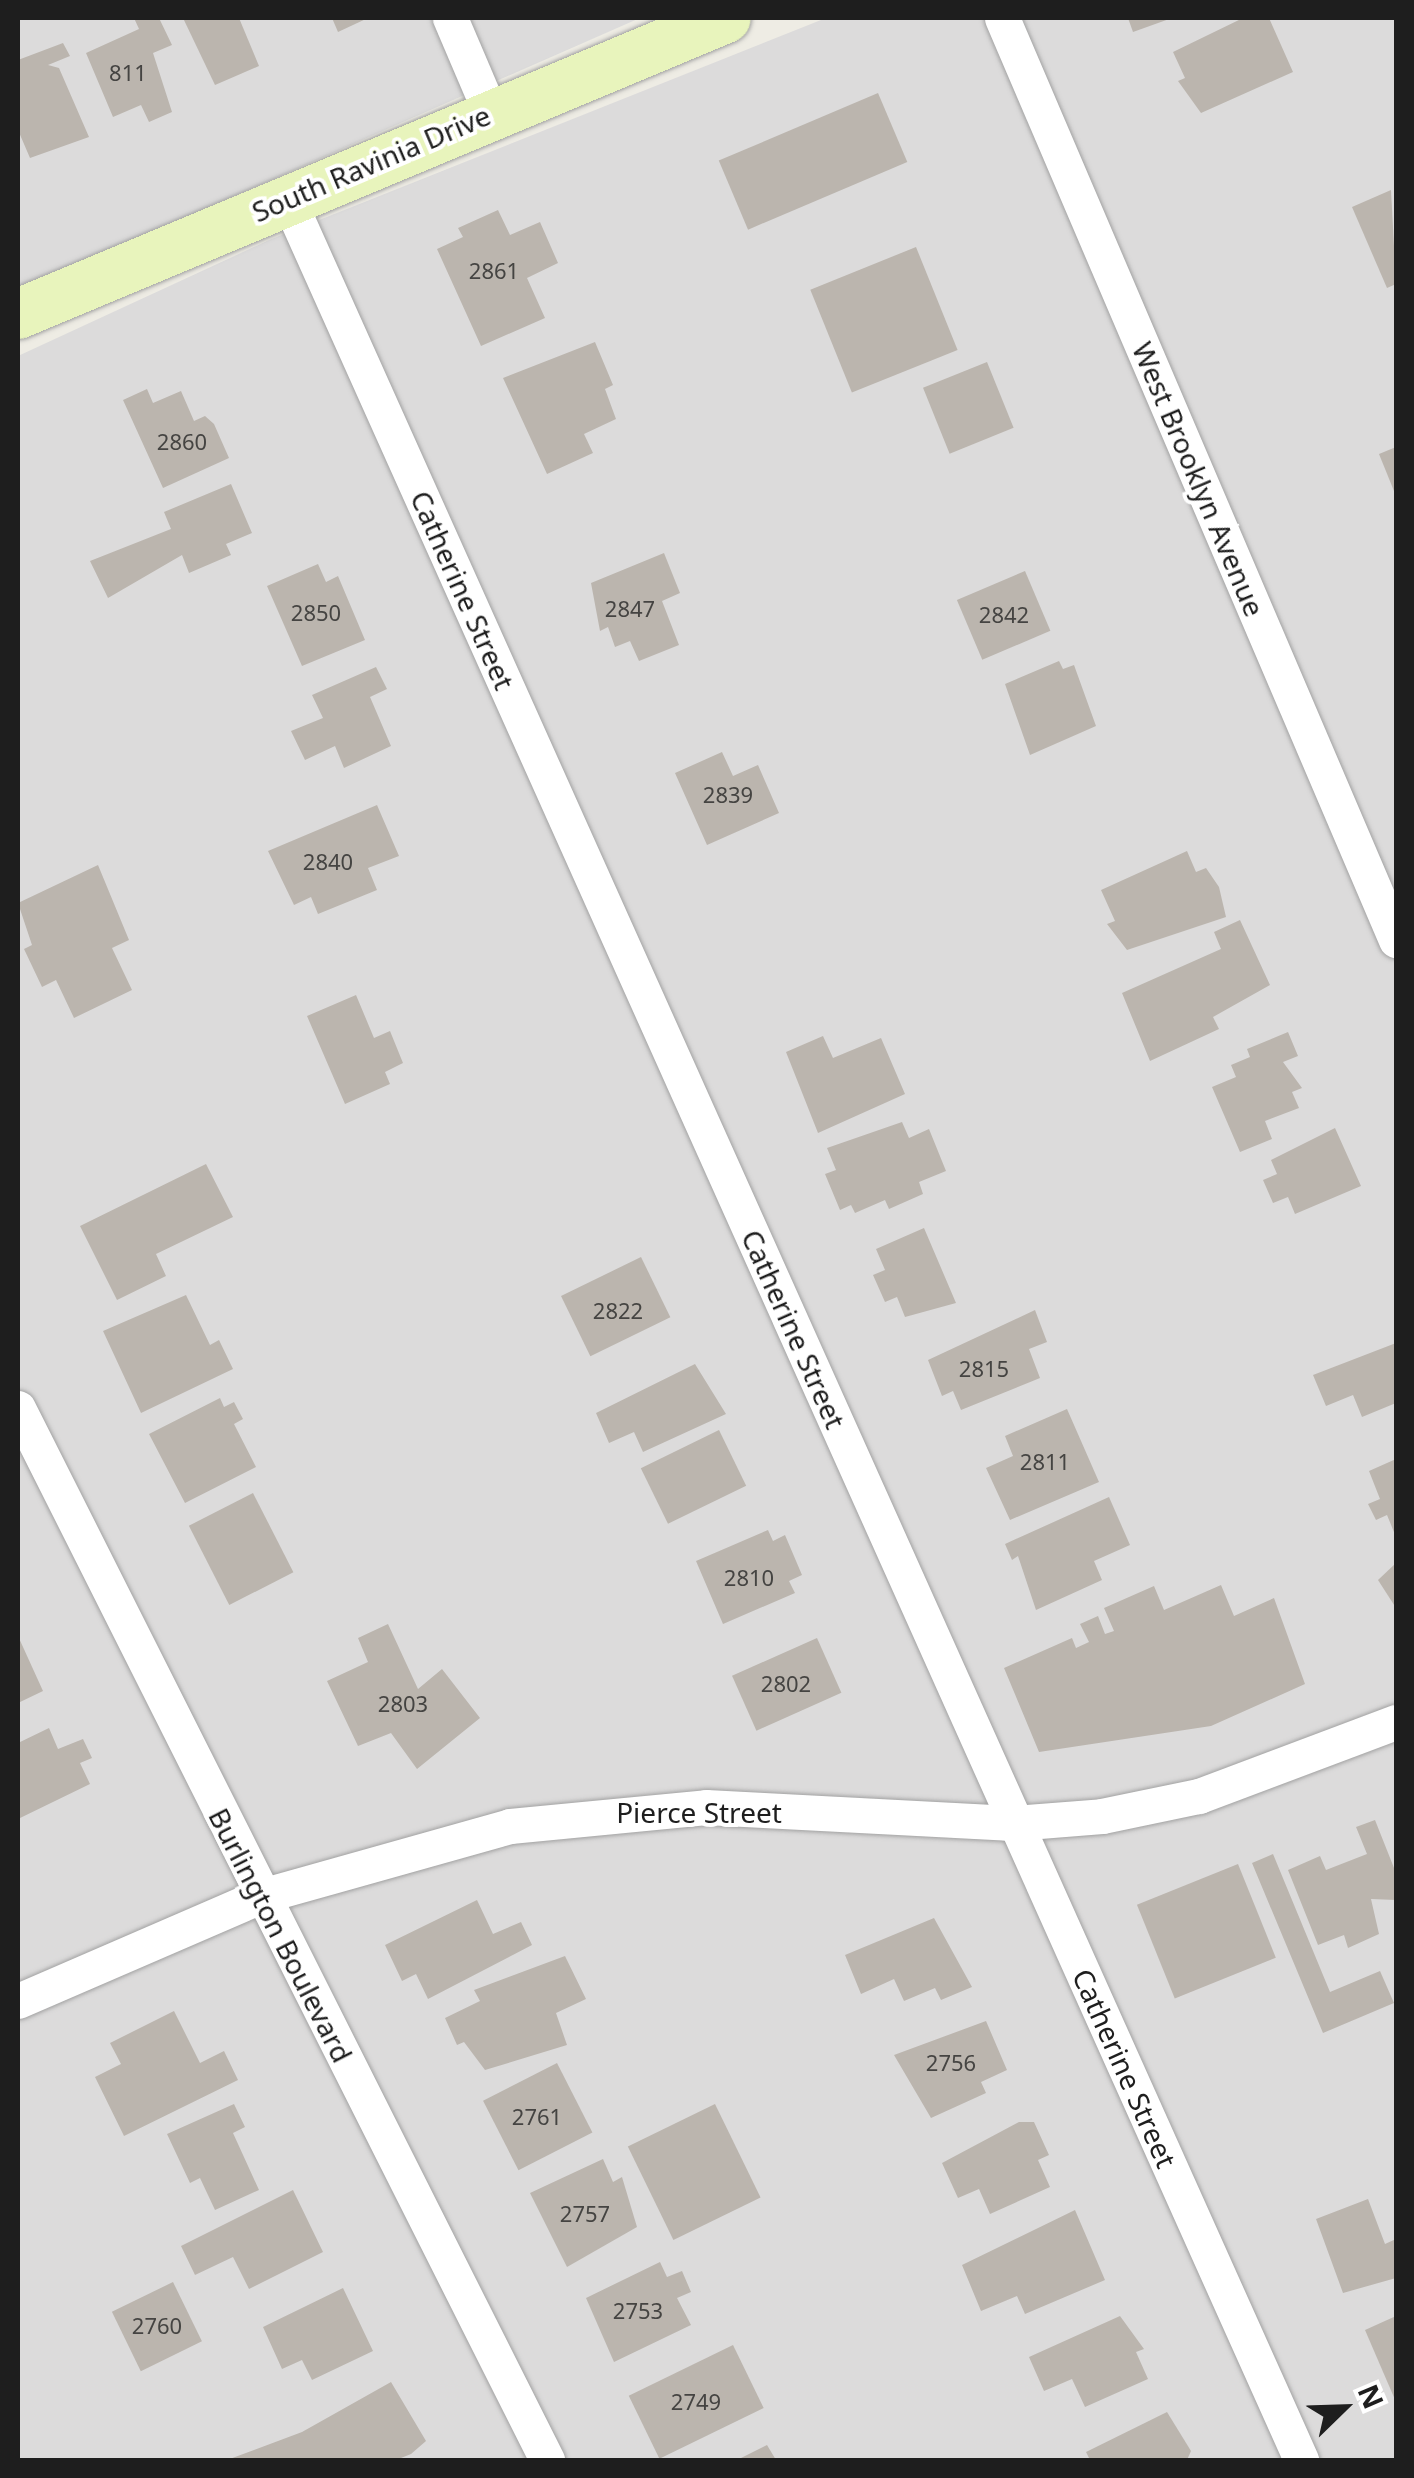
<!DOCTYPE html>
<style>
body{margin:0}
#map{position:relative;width:1414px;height:2478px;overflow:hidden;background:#eeece4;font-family:"Noto Sans",sans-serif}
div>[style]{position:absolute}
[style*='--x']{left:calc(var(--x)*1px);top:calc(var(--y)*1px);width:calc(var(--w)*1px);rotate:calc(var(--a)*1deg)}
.residential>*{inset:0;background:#dcdbdb}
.building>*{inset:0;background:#bbb5ae;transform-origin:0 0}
.roads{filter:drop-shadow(0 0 2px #a2a2a2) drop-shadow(0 0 2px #a2a2a2)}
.street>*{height:35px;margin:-17.5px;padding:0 17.5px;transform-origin:17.5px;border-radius:17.5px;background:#fff}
.secondary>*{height:50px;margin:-25px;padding:0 25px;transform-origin:25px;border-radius:25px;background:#e8f4bc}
span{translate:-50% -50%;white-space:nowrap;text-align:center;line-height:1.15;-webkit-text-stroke:8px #fff;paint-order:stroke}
.number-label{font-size:22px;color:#454442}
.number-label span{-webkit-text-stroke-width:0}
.street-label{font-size:28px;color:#1e1e1e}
.frame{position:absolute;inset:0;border:20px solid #1e1e1e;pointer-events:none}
.north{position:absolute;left:1294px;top:2358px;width:100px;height:100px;-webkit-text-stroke:8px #fff;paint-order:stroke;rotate:67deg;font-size:28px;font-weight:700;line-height:40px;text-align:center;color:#1e1e1e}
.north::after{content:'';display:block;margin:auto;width:35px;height:45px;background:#1e1e1e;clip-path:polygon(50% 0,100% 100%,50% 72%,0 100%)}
</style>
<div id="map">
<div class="residential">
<div style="clip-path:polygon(18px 18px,640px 18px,18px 291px)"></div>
<div style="clip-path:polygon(826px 18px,1396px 18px,1396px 2460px,18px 2460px,18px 356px,269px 240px)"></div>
</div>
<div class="building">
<div style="clip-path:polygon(134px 18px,159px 18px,172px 45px,153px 53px,172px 112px,149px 122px,141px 105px,113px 117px,86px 53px,139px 29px)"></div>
<div style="clip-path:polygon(183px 18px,239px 18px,259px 66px,215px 85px)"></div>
<div style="clip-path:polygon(332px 18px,368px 18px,338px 32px)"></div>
<div style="clip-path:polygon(1128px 18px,1172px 18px,1133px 32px)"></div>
<div style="clip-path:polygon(1243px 18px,1269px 18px,1293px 72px,1201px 113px,1178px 81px,1185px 78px,1173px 52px)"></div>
<div style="clip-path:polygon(63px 43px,70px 56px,48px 65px,59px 68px,89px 137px,30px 158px,18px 130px,18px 60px)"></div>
<div style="left:878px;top:93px;width:75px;height:173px;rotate:67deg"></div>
<div style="clip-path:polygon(1391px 190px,1396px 284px,1387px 288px,1352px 207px)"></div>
<div style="clip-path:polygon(498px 210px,510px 235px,540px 222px,558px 263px,527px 278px,545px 318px,481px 346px,437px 249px,463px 237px,458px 228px)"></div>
<div style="left:916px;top:247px;width:111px;height:114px;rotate:68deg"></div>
<div style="clip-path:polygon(595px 342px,613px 385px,605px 389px,616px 419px,584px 434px,593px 453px,547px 474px,503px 378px)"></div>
<div style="left:987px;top:362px;width:71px;height:69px;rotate:68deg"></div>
<div style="clip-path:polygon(147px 389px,153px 403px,181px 391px,194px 421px,205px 416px,214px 424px,229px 458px,163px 488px,123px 400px)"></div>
<div style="clip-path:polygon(1396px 447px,1396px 496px,1379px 454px)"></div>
<div style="clip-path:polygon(231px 484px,252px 533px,226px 544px,231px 555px,189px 573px,182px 555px,108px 598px,90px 561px,171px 529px,164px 512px)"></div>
<div style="clip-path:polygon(664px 553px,680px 593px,662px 601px,679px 645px,639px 661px,630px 641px,615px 647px,608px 627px,600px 631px,591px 583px)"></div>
<div style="clip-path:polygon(318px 564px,326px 582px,338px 576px,365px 640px,302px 666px,267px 586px)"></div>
<div style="left:1025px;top:571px;width:65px;height:74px;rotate:67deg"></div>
<div style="clip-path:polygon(1059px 661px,1063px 669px,1074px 665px,1096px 726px,1030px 755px,1005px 684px)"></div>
<div style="clip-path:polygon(376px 667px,387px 689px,370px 697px,391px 746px,344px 768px,335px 746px,305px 760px,291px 731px,323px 718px,312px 695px)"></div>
<div style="clip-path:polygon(722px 752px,733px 776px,758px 765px,779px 813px,707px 845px,675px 773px)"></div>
<div style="clip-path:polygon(377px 805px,399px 856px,368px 868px,377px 890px,318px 914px,311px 897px,294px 905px,268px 851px)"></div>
<div style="clip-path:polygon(1187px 851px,1196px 872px,1206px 868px,1219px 887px,1226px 917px,1127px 950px,1107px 924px,1115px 921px,1101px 890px)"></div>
<div style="clip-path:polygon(98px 865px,129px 940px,112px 948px,132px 990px,74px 1018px,56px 980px,42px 987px,24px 949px,32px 945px,18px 903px)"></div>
<div style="clip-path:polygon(1240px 920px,1270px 985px,1213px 1017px,1219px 1029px,1150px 1061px,1122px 993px,1221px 949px,1214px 932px)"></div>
<div style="clip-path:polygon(356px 995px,374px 1038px,390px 1031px,403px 1063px,385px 1072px,390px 1084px,345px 1104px,307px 1016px)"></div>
<div style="clip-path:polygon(1288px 1032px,1298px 1056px,1283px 1062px,1302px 1088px,1292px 1092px,1299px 1108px,1265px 1121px,1272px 1139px,1240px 1152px,1212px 1087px,1236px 1077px,1231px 1065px,1250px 1057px,1247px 1049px)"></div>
<div style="clip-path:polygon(823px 1036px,833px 1058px,881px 1038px,905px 1094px,818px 1133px,786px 1052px)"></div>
<div style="clip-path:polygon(902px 1122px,909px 1138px,929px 1129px,946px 1171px,919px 1182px,923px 1194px,889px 1209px,885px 1200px,855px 1213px,851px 1205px,840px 1210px,825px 1174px,836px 1170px,827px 1148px)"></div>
<div style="clip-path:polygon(1335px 1128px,1361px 1186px,1295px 1214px,1288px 1197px,1273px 1203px,1263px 1180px,1277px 1174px,1271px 1160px)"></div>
<div style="clip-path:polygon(206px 1164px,233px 1217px,156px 1254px,166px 1276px,117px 1300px,80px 1226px)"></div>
<div style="clip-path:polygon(924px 1228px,956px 1303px,905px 1317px,897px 1297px,885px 1302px,873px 1275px,885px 1270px,876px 1249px)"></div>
<div style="left:641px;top:1257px;width:67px;height:89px;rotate:64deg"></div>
<div style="clip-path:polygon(186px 1295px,210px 1345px,219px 1340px,233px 1369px,141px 1413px,103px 1331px)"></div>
<div style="clip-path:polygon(1035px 1310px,1047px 1342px,1029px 1349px,1040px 1378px,961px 1410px,953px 1391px,942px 1396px,928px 1360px)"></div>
<div style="clip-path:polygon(1396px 1343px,1396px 1403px,1362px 1417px,1353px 1395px,1326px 1406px,1313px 1375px)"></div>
<div style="clip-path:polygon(695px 1364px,726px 1414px,643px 1452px,634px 1432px,609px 1443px,596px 1413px)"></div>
<div style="clip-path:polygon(220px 1398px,224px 1407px,234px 1402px,243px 1419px,234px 1424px,256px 1467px,185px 1503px,149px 1434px)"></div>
<div style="clip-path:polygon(1067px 1409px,1099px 1482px,1010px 1520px,986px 1468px,1013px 1456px,1005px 1436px)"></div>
<div style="left:719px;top:1430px;width:62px;height:87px;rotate:64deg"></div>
<div style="clip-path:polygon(1396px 1459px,1396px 1537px,1387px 1515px,1376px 1520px,1368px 1504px,1380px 1499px,1369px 1471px)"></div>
<div style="left:253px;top:1493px;width:89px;height:72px;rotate:63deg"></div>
<div style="clip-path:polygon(1109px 1497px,1130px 1545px,1094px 1561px,1102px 1580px,1036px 1610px,1018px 1556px,1012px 1560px,1005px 1544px)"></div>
<div style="clip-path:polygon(768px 1530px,773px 1541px,785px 1535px,802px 1575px,789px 1581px,795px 1593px,723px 1624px,696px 1561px)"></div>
<div style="clip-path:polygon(1396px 1563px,1396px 1608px,1378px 1580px)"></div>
<div style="clip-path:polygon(1221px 1585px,1234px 1616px,1274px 1598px,1305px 1684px,1211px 1726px,1039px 1752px,1004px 1668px,1072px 1638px,1076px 1648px,1089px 1642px,1080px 1624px,1098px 1616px,1105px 1634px,1114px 1631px,1104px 1608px,1154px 1586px,1164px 1610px)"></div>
<div style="clip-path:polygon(388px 1624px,418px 1689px,442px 1669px,480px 1718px,417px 1769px,391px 1733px,358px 1746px,327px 1681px,368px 1662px,358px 1638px)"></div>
<div style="clip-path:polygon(18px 1636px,43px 1691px,18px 1703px)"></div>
<div style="left:817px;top:1638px;width:60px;height:93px;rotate:66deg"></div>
<div style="clip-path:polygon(49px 1728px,58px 1749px,83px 1739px,92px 1758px,80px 1763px,90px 1784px,18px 1819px,18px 1743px)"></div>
<div style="clip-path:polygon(1375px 1820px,1396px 1873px,1396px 1900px,1371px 1899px,1379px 1934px,1348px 1948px,1344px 1935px,1318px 1945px,1288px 1870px,1320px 1856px,1326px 1870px,1367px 1854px,1356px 1827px)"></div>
<div style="clip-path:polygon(1273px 1854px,1330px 1992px,1380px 1971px,1394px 2003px,1323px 2033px,1252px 1863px)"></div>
<div style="left:1238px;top:1864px;width:101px;height:109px;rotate:68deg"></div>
<div style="clip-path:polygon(477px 1900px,493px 1934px,521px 1922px,532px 1945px,428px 1999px,416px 1974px,402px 1981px,385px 1945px)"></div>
<div style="clip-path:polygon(934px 1918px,972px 1987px,941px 2000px,935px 1988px,904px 2001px,894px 1979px,861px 1994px,845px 1955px)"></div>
<div style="clip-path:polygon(565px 1956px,586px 1999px,556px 2013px,567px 2045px,485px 2070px,464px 2042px,457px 2045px,445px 2018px,480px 2001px,474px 1990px)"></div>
<div style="clip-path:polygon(174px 2011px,200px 2063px,224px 2051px,238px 2080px,124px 2136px,95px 2077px,121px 2064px,110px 2043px)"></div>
<div style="clip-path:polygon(986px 2021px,1007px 2070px,981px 2082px,986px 2093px,931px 2118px,894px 2055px)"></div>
<div style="left:557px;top:2063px;width:78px;height:83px;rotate:63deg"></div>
<div style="clip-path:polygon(234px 2104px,245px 2127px,233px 2133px,259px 2190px,215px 2210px,200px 2178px,190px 2183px,167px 2134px)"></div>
<div style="left:715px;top:2104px;width:104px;height:97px;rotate:64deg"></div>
<div style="clip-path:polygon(1019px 2122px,1034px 2122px,1049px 2155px,1038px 2160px,1050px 2187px,990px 2214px,979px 2189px,958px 2198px,942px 2163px)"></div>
<div style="clip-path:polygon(603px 2159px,613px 2182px,622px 2177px,637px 2227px,567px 2267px,530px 2193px)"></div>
<div style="clip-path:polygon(293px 2190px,323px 2252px,249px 2289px,233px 2257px,195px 2275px,181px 2246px)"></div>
<div style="clip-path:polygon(1368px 2199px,1385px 2244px,1396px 2239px,1396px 2278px,1343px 2293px,1316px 2219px)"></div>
<div style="clip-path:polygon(1075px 2210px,1105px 2280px,1025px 2314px,1017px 2296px,981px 2311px,962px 2265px)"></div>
<div style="clip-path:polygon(660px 2262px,667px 2277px,682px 2271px,691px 2292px,677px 2298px,691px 2325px,614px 2362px,586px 2298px)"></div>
<div style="left:173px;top:2282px;width:66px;height:68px;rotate:64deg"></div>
<div style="clip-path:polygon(343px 2288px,373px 2351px,312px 2380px,302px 2360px,282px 2369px,263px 2327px)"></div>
<div style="clip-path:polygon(1120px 2316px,1144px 2349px,1136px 2352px,1148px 2379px,1085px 2407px,1072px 2379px,1044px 2391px,1029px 2357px)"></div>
<div style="clip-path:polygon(1396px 2316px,1396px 2402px,1365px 2330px)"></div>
<div style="left:733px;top:2345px;width:70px;height:116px;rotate:64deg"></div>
<div style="clip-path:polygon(391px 2382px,426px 2441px,411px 2454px,396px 2460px,227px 2460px,302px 2432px)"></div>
<div style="clip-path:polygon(1167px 2412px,1191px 2451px,1187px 2460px,1090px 2460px,1086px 2452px)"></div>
<div style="clip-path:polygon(767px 2445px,776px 2460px,737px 2460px)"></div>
</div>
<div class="roads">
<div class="street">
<div style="--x:450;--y:18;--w:102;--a:66.9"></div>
<div style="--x:1002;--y:18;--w:1003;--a:66.86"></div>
<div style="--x:287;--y:197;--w:2480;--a:65.86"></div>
<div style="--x:18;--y:1408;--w:1178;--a:63.3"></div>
<div style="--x:18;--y:2001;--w:265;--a:-23.4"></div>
<div style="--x:261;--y:1896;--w:259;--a:-15.7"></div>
<div style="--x:510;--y:1826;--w:197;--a:-5.5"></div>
<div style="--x:706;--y:1807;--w:308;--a:3"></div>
<div style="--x:1014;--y:1823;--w:88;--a:-4.5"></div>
<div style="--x:1102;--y:1816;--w:99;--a:-11.7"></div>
<div style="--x:1199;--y:1796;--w:210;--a:-20.6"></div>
</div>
<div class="secondary">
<div style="--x:18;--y:314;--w:767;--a:-22.69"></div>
</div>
</div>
<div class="number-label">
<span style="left:128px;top:73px">811</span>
<span style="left:494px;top:271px">2861</span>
<span style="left:182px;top:442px">2860</span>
<span style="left:630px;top:609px">2847</span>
<span style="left:316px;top:613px">2850</span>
<span style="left:1004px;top:615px">2842</span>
<span style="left:728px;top:795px">2839</span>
<span style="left:328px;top:862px">2840</span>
<span style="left:618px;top:1311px">2822</span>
<span style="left:984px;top:1369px">2815</span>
<span style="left:1045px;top:1462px">2811</span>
<span style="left:749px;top:1578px">2810</span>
<span style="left:786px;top:1684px">2802</span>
<span style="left:403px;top:1704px">2803</span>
<span style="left:951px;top:2063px">2756</span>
<span style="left:537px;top:2117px">2761</span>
<span style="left:585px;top:2214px">2757</span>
<span style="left:638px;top:2311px">2753</span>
<span style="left:157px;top:2326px">2760</span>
<span style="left:696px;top:2402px">2749</span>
</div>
<div class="street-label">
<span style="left:371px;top:163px;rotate:-23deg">South Ravinia Drive</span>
<span style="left:1199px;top:479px;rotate:67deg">West Brooklyn Avenue</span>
<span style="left:463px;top:590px;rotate:66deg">Catherine Street</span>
<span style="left:794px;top:1329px;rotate:66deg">Catherine Street</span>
<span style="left:699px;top:1812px">Pierce Street</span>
<span style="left:281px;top:1935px;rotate:63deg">Burlington Boulevard</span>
<span style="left:1125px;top:2068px;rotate:66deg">Catherine Street</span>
</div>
<div class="frame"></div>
<div class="north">N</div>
</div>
